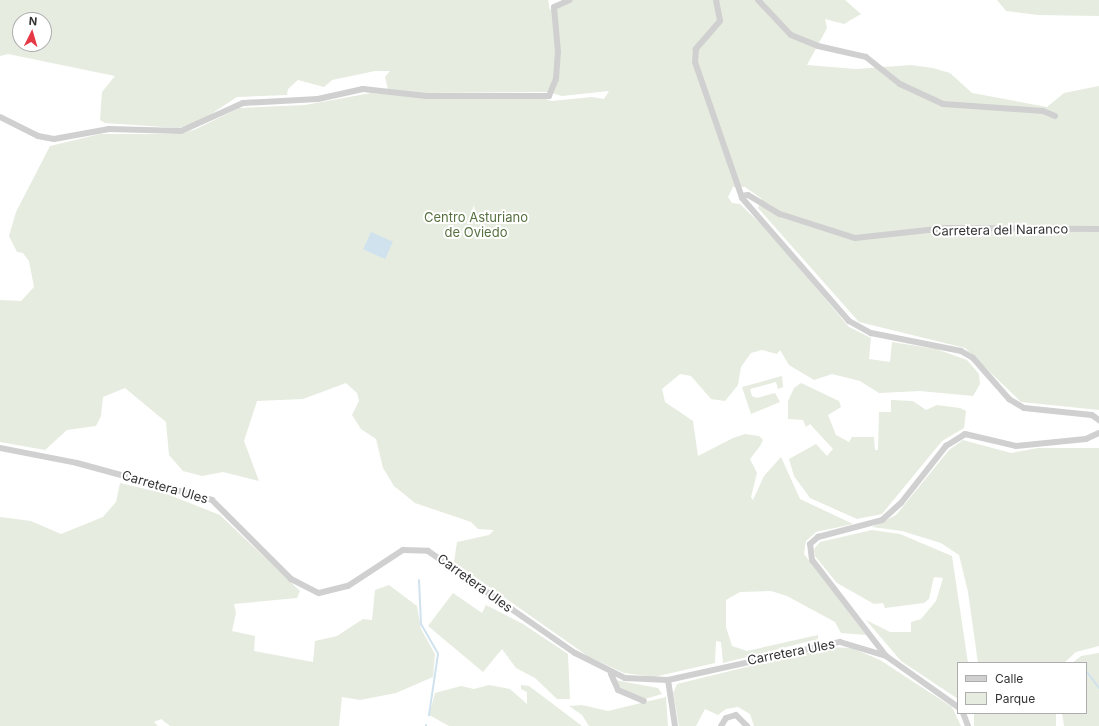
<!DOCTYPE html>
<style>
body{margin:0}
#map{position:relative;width:1099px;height:726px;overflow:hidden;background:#fff;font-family:Inter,sans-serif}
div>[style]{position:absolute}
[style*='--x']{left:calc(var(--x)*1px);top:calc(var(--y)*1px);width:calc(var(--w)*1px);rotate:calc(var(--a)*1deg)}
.green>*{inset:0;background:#e6ecdf;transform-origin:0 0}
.water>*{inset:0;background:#cfe2ee;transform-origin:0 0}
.stream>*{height:2px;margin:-1px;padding:0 1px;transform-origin:1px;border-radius:1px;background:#cfe2ee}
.minor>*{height:6px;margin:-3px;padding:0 3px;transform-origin:3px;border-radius:3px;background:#d0d0d0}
span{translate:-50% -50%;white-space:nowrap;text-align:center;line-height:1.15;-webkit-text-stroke:4px #fff;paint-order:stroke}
.park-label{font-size:13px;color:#56703f}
.street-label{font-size:13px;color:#333}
.legend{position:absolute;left:957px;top:662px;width:130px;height:52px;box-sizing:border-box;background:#fff;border:1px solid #adadad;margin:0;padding:5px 7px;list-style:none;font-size:12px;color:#333}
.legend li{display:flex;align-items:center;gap:8px;height:20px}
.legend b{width:20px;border:1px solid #adadad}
.north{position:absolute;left:12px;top:12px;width:40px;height:40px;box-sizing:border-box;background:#fff;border:1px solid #adadad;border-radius:50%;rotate:5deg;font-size:11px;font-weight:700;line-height:16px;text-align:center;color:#333}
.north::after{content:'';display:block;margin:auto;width:14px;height:18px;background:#e63946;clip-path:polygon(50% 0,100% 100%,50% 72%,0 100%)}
</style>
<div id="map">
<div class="green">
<div style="clip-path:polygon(evenodd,0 0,548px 0,550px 10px,570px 0,845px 0,861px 14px,844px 24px,825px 19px,827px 28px,807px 65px,856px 69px,911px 65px,933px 68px,950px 73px,972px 93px,1047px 107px,1064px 93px,1099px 86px,1099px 410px,1021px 402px,965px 348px,859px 322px,758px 208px,762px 199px,745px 187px,733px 187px,728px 197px,732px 203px,740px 204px,769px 232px,849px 327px,871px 338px,869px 359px,890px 362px,892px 342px,936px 349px,967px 360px,979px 374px,980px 384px,973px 396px,920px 391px,879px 393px,860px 381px,832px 374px,814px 380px,789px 365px,780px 350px,777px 354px,762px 350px,751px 353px,741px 367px,738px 385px,725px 401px,711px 399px,691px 376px,680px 374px,662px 389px,665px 402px,693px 421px,698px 456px,733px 438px,745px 434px,759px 436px,763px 440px,760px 446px,750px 459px,757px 473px,751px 497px,753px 500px,764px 476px,781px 457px,800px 499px,853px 524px,816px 532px,806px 541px,804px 554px,866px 635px,841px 633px,835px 622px,787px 596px,771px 591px,740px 592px,726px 600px,726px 627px,732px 646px,747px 651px,818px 635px,818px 639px,723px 663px,721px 642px,716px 641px,715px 663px,654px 677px,624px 673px,589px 657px,454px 562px,457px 542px,489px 535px,494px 530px,478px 529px,471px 522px,415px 503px,394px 486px,383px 468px,376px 439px,361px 429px,352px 415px,359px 401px,357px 393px,346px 383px,303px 399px,257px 401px,244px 441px,259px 481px,223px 472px,202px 476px,183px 471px,169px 455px,166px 422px,125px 388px,103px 397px,101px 416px,96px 426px,67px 430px,45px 450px,0 442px,0 300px,21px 301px,34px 287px,29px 261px,23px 253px,17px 252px,9px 236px,16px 212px,50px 146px,100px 134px,174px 134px,194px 130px,239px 108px,305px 105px,371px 93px,437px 98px,542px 98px,552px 101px,592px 97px,604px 99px,609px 91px,562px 96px,548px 92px,422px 93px,388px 89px,385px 77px,390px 71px,375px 71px,332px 80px,324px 87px,298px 80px,288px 89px,287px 95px,237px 97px,199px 122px,178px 128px,105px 123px,100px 120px,102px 92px,115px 76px,8px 54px,0 56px,0 0,20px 20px,44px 20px,44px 44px,20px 44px,20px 20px)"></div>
<div style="clip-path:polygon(997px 0,1099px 0,1099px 16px,1038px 15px,1006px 11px)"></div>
<div style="clip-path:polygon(782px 376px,783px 387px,778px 389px,776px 382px,750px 389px,752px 396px,757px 398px,775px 393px,780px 402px,751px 414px,742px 387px)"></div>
<div style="clip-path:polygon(801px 383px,839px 401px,841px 407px,828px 415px,836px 435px,849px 442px,852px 437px,874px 437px,875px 450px,878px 450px,879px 412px,891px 412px,891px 400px,913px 401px,926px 410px,937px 405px,960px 408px,966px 411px,964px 428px,942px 441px,882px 514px,857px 519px,810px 498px,794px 476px,789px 459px,816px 444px,827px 456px,833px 449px,810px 424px,806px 427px,803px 420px,788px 419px,788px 401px,794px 388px)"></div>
<div style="clip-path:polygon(963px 440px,1011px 453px,1038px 448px,1099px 448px,1099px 646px,1076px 652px,1064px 663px,978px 663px,968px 592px,959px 555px,941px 543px,902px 531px,872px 527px,896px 515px,949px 450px)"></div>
<div style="clip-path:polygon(120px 483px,167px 494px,220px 515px,300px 591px,297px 598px,234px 604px,236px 613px,232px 631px,255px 636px,254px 651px,313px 662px,315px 641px,337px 636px,363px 619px,372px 620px,375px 590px,389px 585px,417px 606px,421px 629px,435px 654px,433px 677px,396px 693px,360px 700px,342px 697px,339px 726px,170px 726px,161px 719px,154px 722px,158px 726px,0 726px,0 517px,31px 521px,61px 534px,103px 517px,116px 502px)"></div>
<div style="clip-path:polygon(872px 530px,900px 534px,952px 556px,968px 663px,958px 663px,958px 699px,901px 661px,866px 620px,890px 632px,911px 632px,911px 622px,921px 619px,936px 601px,943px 578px,934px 577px,929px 599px,924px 603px,885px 608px,883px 603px,874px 604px,837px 583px,815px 556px,814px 549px,820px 542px)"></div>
<div style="clip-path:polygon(453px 593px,482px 613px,486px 605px,523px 624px,568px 654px,570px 699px,557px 699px,535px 678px,516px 668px,502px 649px,483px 672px,428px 626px)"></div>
<div style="clip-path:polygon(828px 647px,852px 648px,880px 660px,952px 707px,961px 726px,754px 726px,750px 714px,738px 707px,726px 709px,718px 715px,705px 709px,696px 726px,679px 726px,673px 693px,677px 684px)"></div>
<div style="clip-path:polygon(1099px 653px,1099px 726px,1064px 726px,1062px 713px,1086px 713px,1086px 663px,1072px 663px,1081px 656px)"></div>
<div style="clip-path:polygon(615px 680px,658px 688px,662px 694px,645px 699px,625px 693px)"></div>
<div style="clip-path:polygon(489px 685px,510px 689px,527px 704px,527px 692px,521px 689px,521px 685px,529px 686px,582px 726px,449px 726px,429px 715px,435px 693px,461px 686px,474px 689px)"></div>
<div style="clip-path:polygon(666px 697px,668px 726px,589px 726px,582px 715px,569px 706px,582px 705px,608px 711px)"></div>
<div style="left:974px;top:713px;width:82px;height:13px"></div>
</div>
<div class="water">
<div style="left:371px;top:232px;width:24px;height:19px;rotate:24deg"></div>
</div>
<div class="stream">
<div style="--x:419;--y:580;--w:44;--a:87.4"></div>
<div style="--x:421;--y:624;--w:34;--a:60"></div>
<div style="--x:438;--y:654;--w:62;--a:98.4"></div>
<div style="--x:1087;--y:672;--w:20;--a:53"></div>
<div style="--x:426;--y:726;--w:1;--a:-90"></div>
</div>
<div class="minor">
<div style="--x:716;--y:0;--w:21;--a:79"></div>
<div style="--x:720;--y:21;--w:37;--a:131"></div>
<div style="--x:696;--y:49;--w:13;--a:94"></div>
<div style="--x:695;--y:62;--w:144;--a:70.9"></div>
<div style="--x:742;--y:198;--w:163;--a:49"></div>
<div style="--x:849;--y:321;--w:25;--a:29"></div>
<div style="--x:871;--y:333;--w:92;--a:11.3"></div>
<div style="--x:961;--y:351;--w:14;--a:30"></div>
<div style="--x:973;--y:358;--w:55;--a:48.7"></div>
<div style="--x:1009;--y:399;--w:17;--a:31"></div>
<div style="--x:1024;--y:408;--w:68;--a:5.9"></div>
<div style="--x:1092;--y:415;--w:9;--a:36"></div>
<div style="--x:758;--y:0;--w:48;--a:46.7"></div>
<div style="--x:791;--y:35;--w:29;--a:22"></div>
<div style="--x:818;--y:46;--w:49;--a:12.9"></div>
<div style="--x:866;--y:57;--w:43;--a:38.5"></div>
<div style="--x:900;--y:84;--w:47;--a:24.9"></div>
<div style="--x:943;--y:104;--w:100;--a:4"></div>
<div style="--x:1043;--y:111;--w:13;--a:23"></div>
<div style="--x:0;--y:117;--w:42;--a:26.6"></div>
<div style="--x:38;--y:136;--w:16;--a:11"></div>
<div style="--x:54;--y:139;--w:56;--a:-10.3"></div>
<div style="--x:109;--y:129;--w:72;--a:1.6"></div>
<div style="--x:181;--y:131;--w:68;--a:-24.3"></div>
<div style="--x:243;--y:103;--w:75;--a:-3.1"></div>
<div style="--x:318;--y:99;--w:46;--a:-12.5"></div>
<div style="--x:363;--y:89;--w:64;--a:6.2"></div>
<div style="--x:427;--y:96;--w:122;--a:0"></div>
<div style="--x:549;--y:96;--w:18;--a:-68"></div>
<div style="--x:556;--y:79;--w:27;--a:-86"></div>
<div style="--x:558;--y:52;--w:45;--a:-95.1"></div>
<div style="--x:554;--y:7;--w:17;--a:-24"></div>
<div style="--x:742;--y:196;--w:6;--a:-9"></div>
<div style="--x:748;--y:195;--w:37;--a:31"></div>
<div style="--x:780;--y:214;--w:79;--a:17.7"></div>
<div style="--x:855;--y:238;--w:92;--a:-6.3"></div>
<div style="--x:946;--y:228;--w:153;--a:0.4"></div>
<div style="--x:0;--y:448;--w:78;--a:11"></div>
<div style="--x:77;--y:463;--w:140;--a:15.3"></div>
<div style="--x:212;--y:500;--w:112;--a:45"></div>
<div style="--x:291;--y:579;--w:31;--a:27"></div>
<div style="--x:319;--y:593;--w:30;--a:-14"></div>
<div style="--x:348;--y:586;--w:66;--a:-33.2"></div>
<div style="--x:403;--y:550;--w:25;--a:2"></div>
<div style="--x:428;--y:551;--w:179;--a:34.8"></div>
<div style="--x:575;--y:653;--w:56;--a:26.6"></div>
<div style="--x:625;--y:678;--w:43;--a:2.7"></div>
<div style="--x:668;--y:680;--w:176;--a:-12.5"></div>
<div style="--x:840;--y:642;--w:48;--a:16.9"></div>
<div style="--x:611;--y:674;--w:17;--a:66"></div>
<div style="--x:618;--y:690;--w:28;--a:23"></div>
<div style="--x:668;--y:680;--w:47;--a:81.3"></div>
<div style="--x:958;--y:707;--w:88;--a:-144.7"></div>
<div style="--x:886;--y:656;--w:121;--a:-127.6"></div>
<div style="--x:812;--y:560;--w:16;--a:-97"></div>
<div style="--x:810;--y:544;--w:11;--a:-41"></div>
<div style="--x:818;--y:537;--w:66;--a:-14.9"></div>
<div style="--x:882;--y:520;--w:25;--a:-42"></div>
<div style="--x:901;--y:503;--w:73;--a:-51.7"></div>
<div style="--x:946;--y:446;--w:22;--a:-32"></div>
<div style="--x:965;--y:434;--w:52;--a:13.2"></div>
<div style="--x:1016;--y:446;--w:70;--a:-5.7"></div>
<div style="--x:1086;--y:439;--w:14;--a:-25"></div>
<div style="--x:963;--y:713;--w:14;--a:69"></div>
<div style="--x:721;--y:726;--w:9;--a:-58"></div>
<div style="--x:726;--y:718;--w:10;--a:-17"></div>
<div style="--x:736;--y:715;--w:16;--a:45"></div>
</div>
<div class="park-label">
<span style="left:476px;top:225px">Centro Asturiano<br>de Oviedo</span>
</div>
<div class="street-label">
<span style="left:1000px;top:230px;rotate:-1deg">Carretera del Naranco</span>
<span style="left:165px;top:487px;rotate:16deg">Carretera Ules</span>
<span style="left:475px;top:583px;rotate:36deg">Carretera Ules</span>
<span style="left:791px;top:652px;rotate:-11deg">Carretera Ules</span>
</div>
<ul class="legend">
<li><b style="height:5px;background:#d0d0d0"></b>Calle</li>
<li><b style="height:11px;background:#e6ecdf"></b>Parque</li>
</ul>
<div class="north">N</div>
</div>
